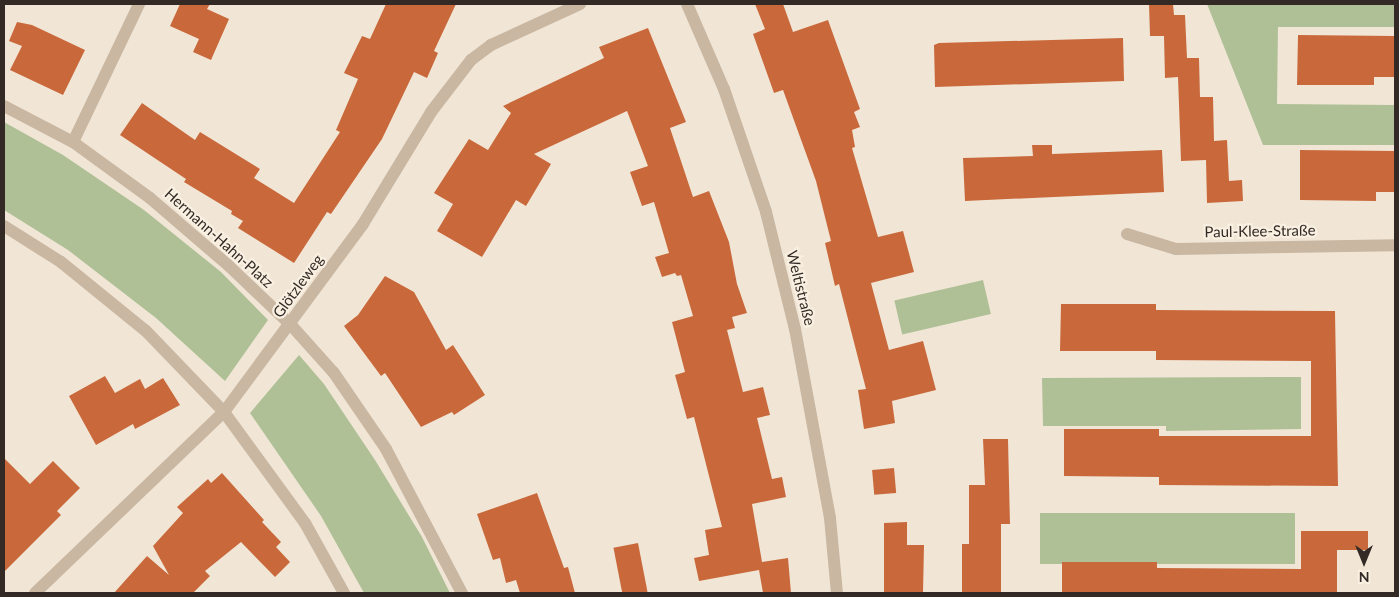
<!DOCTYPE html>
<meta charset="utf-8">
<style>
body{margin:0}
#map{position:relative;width:1399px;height:597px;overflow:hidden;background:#f1e6d6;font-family:Lato,sans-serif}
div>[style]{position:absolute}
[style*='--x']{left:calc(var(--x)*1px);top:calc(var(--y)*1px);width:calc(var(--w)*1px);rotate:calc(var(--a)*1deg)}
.green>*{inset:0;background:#afc096;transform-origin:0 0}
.building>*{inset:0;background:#c9693b;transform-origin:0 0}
.street>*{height:12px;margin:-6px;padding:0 6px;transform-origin:6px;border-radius:6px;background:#c9b7a2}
span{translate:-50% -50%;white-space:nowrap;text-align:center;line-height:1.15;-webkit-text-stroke:4.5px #f9f0e2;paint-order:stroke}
.street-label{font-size:15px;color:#332a25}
.frame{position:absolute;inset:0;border:5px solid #332a25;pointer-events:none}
.north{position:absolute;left:1339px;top:537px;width:50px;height:50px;-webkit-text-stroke:4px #f9f0e2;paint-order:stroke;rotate:180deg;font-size:14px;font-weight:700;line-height:20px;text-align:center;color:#332a25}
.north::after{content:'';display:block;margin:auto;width:18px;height:22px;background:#332a25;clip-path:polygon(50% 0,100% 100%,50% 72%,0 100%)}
</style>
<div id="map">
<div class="green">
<div style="clip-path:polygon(1207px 4px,1395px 4px,1395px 27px,1278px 27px,1277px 104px,1395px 105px,1395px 145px,1263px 145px)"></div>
<div style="clip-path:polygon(4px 122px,63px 155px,144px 210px,221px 272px,268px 320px,225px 381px,156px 318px,68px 250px,4px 210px)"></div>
<div style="left:983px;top:280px;width:35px;height:91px;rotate:77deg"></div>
<div style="clip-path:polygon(299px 355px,324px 384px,375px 460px,422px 537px,450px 593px,364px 593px,321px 516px,250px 413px)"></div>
<div style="clip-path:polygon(1301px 377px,1301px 429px,1166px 431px,1166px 426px,1043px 426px,1042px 378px)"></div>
<div style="left:1295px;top:513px;width:51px;height:255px;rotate:90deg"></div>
</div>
<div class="building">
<div style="clip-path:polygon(180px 4px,210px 4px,207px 9px,229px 19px,211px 60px,193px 52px,199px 39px,170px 26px)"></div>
<div style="clip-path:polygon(386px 4px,456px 4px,434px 51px,438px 53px,427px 78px,414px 72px,382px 139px,331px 214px,327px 212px,294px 263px,238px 228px,243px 221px,231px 214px,232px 211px,184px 182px,186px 179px,120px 135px,142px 103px,195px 140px,200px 132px,260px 169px,254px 178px,294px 203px,340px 132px,336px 130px,358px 79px,344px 73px,362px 36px,370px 39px)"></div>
<div style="clip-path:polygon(755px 4px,783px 4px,793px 32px,828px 20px,860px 109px,854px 112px,860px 127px,852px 130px,855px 147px,852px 148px,878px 237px,903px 231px,914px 272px,871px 283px,889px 350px,923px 341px,936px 390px,892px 401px,895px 423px,864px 429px,858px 390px,866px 389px,839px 284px,835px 286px,825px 243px,831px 241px,816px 181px,783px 90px,774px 93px,753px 34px,765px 29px)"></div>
<div style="clip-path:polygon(1149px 4px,1173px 4px,1174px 15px,1185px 15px,1187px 58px,1199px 58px,1200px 97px,1213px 97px,1214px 141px,1227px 140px,1229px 181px,1242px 180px,1243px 201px,1207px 203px,1206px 160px,1181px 161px,1178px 77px,1165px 78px,1164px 36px,1150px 36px)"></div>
<div style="clip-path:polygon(17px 22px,32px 25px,85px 50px,63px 95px,10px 70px,22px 46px,9px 41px)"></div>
<div style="clip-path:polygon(648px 28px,686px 122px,670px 128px,693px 197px,709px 191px,729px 242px,737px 284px,747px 313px,732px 317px,735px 328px,727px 330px,743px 392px,763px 387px,770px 415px,757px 418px,772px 479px,782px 477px,786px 497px,752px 504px,762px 562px,788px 558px,791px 593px,763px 593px,759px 570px,699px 581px,694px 558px,709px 555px,705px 530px,722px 527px,694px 417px,687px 419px,675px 375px,685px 372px,672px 322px,693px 316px,681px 275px,677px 276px,675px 273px,662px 277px,655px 257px,669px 253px,654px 202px,642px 206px,630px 172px,648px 166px,627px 111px,534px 154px,551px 164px,526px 206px,516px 200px,482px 257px,437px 231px,453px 204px,434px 193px,469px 139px,488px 150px,511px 113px,503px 106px,604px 58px,599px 47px)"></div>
<div style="clip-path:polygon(1298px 35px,1395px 36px,1395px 77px,1374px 77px,1374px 85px,1297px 85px)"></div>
<div style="clip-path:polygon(1123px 38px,1124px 81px,935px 87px,934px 45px,939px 43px)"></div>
<div style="clip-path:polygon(1032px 145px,1052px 145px,1052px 154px,1162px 150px,1164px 192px,965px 201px,963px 158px,1033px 156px)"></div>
<div style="clip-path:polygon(1300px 150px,1395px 151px,1395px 192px,1376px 192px,1376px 201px,1300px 200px)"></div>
<div style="clip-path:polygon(385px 276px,414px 292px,446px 350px,453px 345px,485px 395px,454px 415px,452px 412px,421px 427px,385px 373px,381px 376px,344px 326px,358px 315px)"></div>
<div style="clip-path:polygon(1061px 304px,1156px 304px,1156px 310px,1335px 311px,1338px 486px,1159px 485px,1159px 477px,1064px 476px,1064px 429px,1159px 429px,1159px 436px,1311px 436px,1311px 361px,1156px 360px,1156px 351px,1060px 351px)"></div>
<div style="clip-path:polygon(105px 376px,115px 393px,140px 379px,145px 389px,163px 378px,180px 405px,135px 429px,133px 424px,96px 445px,69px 396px)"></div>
<div style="clip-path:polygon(983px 439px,1008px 439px,1010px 524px,1001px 524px,1001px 593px,962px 593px,962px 544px,969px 544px,969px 485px,985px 485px)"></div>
<div style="clip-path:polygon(4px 458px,30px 484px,53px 461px,80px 488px,57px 511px,61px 515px,4px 572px)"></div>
<div style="left:894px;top:468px;width:25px;height:22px;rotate:85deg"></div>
<div style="clip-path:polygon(222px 473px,264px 520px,262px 522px,281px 542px,276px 547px,290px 562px,275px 577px,241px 542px,205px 571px,210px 576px,193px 593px,114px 593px,147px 556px,169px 575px,153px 546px,183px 513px,177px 507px,208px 479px,211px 483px)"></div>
<div style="clip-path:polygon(537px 493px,564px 568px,568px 567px,575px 593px,520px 593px,516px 580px,506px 583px,500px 558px,493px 560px,477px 514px)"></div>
<div style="clip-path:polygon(907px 522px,907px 545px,924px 545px,923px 593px,884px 593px,884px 523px)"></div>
<div style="clip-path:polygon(1301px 531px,1368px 531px,1368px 550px,1337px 550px,1337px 593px,1062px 593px,1062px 562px,1157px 562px,1157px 568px,1301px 569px)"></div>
<div style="left:638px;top:543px;width:51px;height:25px;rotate:79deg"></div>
</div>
<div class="street">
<div style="--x:687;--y:4;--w:93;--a:66.5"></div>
<div style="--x:724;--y:89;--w:130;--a:71.1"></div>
<div style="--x:766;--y:212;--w:121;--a:76.1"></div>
<div style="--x:795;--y:329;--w:192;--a:79.5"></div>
<div style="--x:830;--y:518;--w:75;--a:84.7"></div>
<div style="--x:4;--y:106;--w:78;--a:27.6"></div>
<div style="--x:73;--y:142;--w:95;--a:36"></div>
<div style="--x:150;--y:198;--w:104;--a:40.7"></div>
<div style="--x:229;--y:266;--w:86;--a:43.6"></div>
<div style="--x:291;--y:325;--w:64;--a:48.1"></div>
<div style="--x:334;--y:373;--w:92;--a:55.6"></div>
<div style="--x:386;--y:449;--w:163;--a:62.2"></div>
<div style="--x:73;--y:142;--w:153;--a:-64.4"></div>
<div style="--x:4;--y:226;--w:67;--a:32.3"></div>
<div style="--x:61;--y:262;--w:109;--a:39.1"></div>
<div style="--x:146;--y:331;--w:112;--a:46.1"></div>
<div style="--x:224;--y:412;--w:137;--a:53.9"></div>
<div style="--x:305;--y:523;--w:80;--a:60.9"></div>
<div style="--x:1127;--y:234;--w:51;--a:17"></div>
<div style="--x:1176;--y:249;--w:219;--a:-1"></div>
<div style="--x:35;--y:593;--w:262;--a:-43.8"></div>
<div style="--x:224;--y:412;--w:234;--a:-53.5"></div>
<div style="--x:363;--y:224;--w:131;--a:-58.7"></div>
<div style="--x:431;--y:112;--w:66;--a:-52.4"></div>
<div style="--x:471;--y:60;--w:25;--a:-37"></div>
<div style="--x:491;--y:45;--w:98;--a:-24.7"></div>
</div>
<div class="street-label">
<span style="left:1260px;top:231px;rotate:-1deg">Paul-Klee-Straße</span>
<span style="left:219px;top:238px;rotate:42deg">Hermann-Hahn-Platz</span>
<span style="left:298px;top:286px;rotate:-54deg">Glötzleweg</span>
<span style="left:801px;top:288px;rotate:76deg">Weltistraße</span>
</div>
<div class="frame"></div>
<div class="north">N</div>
</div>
